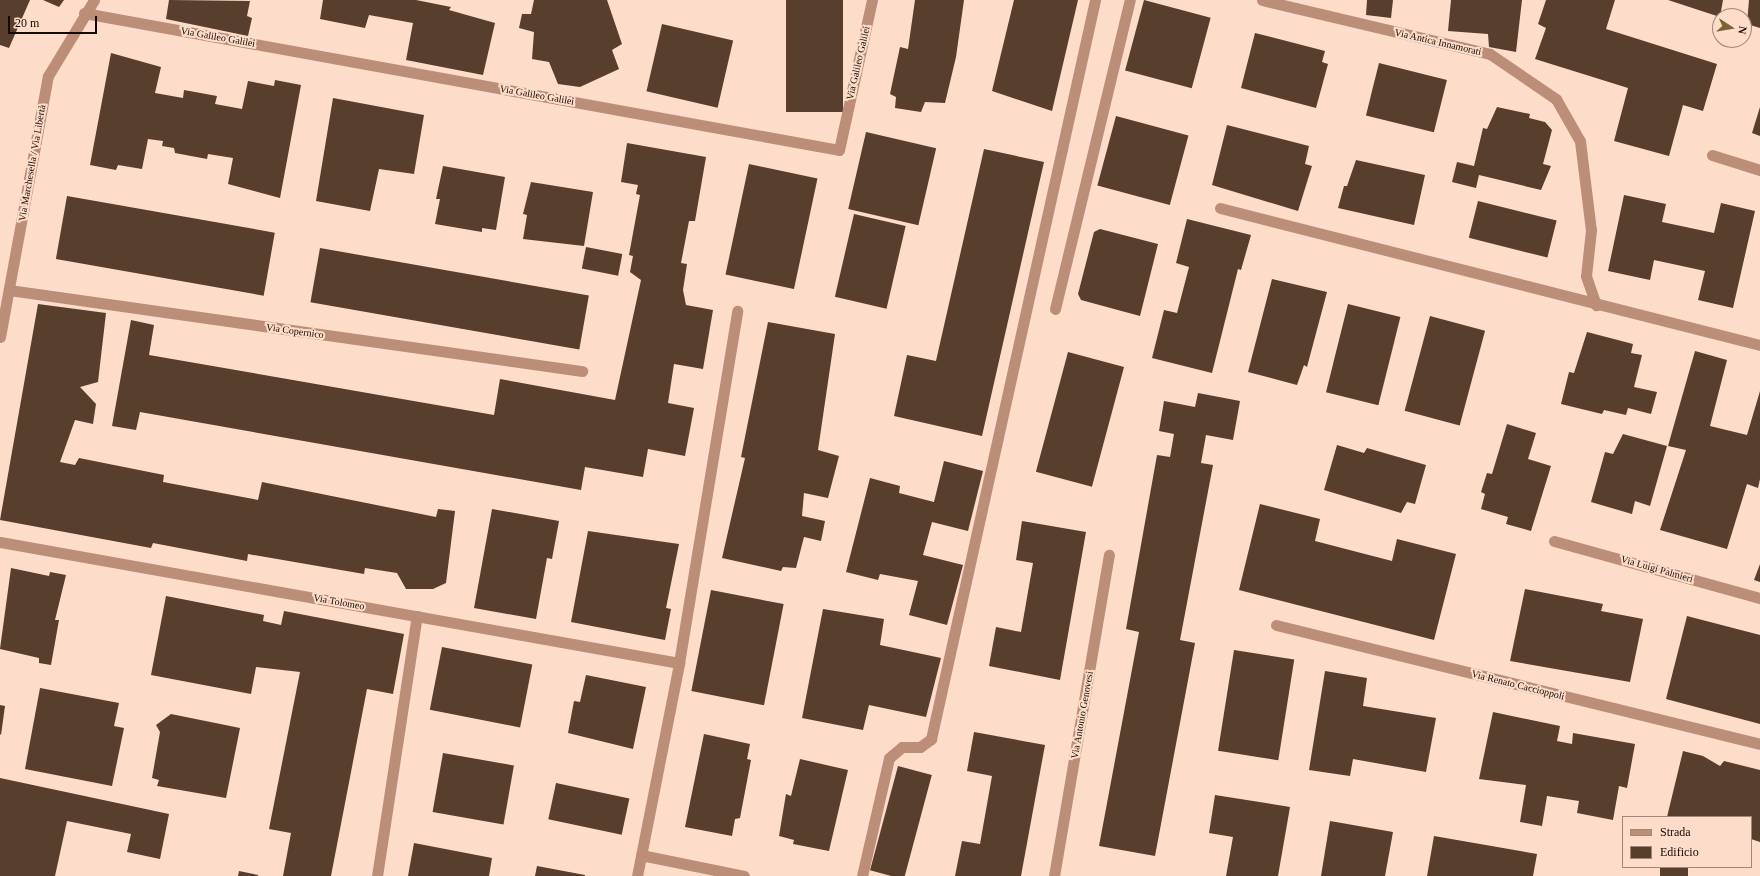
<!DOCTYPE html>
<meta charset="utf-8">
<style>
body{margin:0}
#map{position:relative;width:1760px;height:876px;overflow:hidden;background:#fddcc9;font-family:"Times New Roman",serif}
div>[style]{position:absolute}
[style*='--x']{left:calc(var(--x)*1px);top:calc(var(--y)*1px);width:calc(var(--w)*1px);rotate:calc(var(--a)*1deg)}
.building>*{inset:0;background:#573e2d;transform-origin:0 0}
.service>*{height:11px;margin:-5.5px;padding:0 5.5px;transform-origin:5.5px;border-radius:5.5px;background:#bd8e77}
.minor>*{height:11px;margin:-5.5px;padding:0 5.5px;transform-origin:5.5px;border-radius:5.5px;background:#bd8e77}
.tertiary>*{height:11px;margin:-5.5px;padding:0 5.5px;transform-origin:5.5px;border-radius:5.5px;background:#bd8e77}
span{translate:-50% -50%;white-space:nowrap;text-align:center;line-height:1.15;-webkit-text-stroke:4px #fddcc9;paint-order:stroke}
.street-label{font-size:10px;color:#130904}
.legend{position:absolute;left:1622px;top:816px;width:130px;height:52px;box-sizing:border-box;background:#fddcc9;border:1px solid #9f887a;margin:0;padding:5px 7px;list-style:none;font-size:12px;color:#130904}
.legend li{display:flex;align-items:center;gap:8px;height:20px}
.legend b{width:20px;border:1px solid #9f887a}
.north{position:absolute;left:1712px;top:8px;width:40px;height:40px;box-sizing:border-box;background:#fddcc9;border:1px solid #9f887a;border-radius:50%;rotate:102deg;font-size:11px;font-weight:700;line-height:16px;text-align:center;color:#130904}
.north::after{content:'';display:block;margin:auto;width:14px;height:18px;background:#776634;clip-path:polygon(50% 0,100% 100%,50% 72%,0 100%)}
.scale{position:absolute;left:8px;top:16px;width:89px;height:18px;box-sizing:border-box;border:2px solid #130904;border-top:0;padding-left:5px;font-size:12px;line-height:14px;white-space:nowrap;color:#130904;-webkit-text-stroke:3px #fddcc9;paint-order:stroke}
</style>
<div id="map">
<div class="building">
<div style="clip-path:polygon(0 0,30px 0,9px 48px,0 45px)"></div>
<div style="clip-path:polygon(43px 0,64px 0,59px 7px)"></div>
<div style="clip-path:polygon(169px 0,250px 1px,247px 16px,252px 18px,248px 36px,166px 19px)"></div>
<div style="clip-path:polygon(323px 0,416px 0,451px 7px,449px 10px,495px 23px,483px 75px,406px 60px,413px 23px,369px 15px,365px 28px,320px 19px)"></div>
<div style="clip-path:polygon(534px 0,607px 0,622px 44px,612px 50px,619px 69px,580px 87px,558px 84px,549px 62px,532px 59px,534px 32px,519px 28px,522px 14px,531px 14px)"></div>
<div style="left:786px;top:0;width:57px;height:112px"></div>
<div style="clip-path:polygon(915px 0,964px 0,956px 57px,945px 103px,925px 102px,921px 112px,895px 108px,896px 97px,890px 94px,900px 47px,908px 49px)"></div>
<div style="clip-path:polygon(1014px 0,1078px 0,1052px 111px,992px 91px)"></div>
<div style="left:1144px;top:0;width:69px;height:73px;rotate:15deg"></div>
<div style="clip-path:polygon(1367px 0,1393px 0,1391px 18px,1366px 15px)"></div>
<div style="clip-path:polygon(1451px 0,1522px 0,1516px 52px,1489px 47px,1488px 34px,1448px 31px)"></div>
<div style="clip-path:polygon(1546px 0,1615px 0,1606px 29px,1717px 64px,1703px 111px,1683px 105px,1669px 156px,1614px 141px,1628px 88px,1535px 59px,1546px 28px,1538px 24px)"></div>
<div style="clip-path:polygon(1668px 0,1723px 0,1720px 17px)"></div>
<div style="clip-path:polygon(1749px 0,1760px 0,1760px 28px,1747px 24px)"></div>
<div style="left:662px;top:24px;width:73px;height:69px;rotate:13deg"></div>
<div style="clip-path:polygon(1255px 33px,1325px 51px,1322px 62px,1328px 64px,1316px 108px,1241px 88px)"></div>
<div style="clip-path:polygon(111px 53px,161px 67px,155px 93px,183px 98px,184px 90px,217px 96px,215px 104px,242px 109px,248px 81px,274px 86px,275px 80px,301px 85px,280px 198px,228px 184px,233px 158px,208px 154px,207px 159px,175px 153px,174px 148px,162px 146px,163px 141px,148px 139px,142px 169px,118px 165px,116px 170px,90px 165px)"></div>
<div style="left:1379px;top:63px;width:70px;height:54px;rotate:14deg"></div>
<div style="clip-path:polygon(333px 98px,424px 115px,414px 174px,379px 169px,370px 211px,316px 201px)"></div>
<div style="clip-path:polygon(1497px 107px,1530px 114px,1529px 118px,1545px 122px,1552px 130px,1543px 164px,1551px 166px,1541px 190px,1479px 175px,1476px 188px,1452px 182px,1457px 162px,1474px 166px,1483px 128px,1487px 129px)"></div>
<div style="clip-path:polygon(1760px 107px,1760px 136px,1752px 133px)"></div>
<div style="left:1116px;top:116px;width:75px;height:72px;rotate:15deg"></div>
<div style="clip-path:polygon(1227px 125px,1309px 146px,1305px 164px,1312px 166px,1298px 211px,1212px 185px)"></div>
<div style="left:866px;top:132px;width:72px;height:79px;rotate:13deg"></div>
<div style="clip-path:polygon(627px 143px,706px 157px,695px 221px,689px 221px,681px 263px,687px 264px,683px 290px,686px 305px,713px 310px,703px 369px,674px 364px,668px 403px,694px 408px,685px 456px,648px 449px,643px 477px,585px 467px,581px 490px,140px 412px,136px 430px,112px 426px,131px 320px,154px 325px,149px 355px,494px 415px,500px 379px,615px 400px,641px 280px,630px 272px,633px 256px,629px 255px,640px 195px,636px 194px,638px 185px,621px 182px)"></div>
<div style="clip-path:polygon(984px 149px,1044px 162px,982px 436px,894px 416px,907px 355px,936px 361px)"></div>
<div style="clip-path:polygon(1356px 160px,1425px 175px,1414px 225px,1338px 208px,1344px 186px,1347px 186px)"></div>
<div style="left:749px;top:164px;width:70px;height:113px;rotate:12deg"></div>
<div style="clip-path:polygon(443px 166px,505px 177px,496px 230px,482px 228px,482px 232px,435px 224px,440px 199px,436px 199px)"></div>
<div style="clip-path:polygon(531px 182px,593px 192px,584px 246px,523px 239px,527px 215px,523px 214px)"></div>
<div style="clip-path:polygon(1624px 195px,1666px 204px,1662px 222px,1714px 233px,1721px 203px,1755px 211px,1733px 308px,1698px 300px,1705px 271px,1654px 260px,1650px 280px,1608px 271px)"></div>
<div style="left:67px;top:196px;width:211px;height:64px;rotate:10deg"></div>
<div style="left:1478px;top:201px;width:81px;height:38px;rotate:14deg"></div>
<div style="left:854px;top:214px;width:53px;height:85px;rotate:13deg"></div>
<div style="clip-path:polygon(1187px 219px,1251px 235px,1241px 270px,1238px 269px,1212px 373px,1152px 358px,1164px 310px,1177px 313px,1189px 267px,1176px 263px)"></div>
<div style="clip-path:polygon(1100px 229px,1158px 244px,1140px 316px,1081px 300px,1078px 294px,1094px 232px)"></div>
<div style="left:586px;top:247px;width:37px;height:22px;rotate:11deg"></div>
<div style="left:320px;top:248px;width:273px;height:55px;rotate:10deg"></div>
<div style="clip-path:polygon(1272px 279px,1327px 292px,1307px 367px,1304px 365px,1297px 385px,1248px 372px)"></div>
<div style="clip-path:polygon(38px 304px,106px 313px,98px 382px,80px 387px,96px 404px,93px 424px,75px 420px,60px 462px,75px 465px,79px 458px,164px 475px,163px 482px,258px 500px,262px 482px,436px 517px,438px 509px,455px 511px,446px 583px,433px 589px,406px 589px,397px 573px,365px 568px,364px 574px,248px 554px,247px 561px,153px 543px,151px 548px,0 520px)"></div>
<div style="left:1348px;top:304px;width:54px;height:91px;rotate:14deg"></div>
<div style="left:1430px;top:316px;width:57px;height:98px;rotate:15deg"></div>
<div style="clip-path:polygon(768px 322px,835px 334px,818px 450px,839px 456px,828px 498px,804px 493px,802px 516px,825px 521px,821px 541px,804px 537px,796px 568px,783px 567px,781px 571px,722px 558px,745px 458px,741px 457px)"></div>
<div style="clip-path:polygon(1587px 332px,1633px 344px,1631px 353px,1642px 355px,1634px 387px,1657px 392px,1651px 414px,1628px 408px,1626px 415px,1604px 410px,1602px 414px,1561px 404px,1569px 372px,1574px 373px)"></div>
<div style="clip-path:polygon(1695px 351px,1727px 360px,1710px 426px,1747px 435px,1760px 391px,1760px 479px,1758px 488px,1747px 484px,1727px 549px,1660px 530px,1686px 450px,1668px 446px)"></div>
<div style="left:1068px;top:352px;width:58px;height:124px;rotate:15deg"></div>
<div style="clip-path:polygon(1198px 393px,1240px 401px,1233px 440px,1206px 435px,1201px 463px,1213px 465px,1180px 640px,1195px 643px,1155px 856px,1099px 846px,1139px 632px,1126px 629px,1157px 455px,1170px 457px,1174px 434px,1159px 431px,1164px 401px,1195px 407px)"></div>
<div style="clip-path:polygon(1507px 424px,1536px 433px,1528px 459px,1551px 466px,1531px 531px,1506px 524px,1508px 517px,1481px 509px,1485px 494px,1481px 492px,1487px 473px,1492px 474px)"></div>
<div style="clip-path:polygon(1623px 434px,1667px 446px,1650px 506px,1635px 501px,1632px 514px,1591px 502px,1605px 452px,1613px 454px)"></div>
<div style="clip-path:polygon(1337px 445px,1364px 453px,1367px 448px,1426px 465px,1415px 504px,1407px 502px,1401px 513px,1324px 490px)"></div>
<div style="clip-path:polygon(944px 461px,983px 471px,968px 531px,932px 522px,923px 555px,963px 565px,947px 625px,909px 615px,918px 581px,880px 574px,878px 580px,846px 572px,870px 478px,900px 486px,899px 493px,934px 502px)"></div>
<div style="clip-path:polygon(1260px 504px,1320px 519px,1315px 541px,1392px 561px,1397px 539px,1456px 554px,1434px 640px,1239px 590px)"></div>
<div style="clip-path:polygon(492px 509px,559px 521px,552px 559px,547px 558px,536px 619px,474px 608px)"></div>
<div style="clip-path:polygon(1022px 521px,1086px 532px,1060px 680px,989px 666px,996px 627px,1021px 632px,1033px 563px,1016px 560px)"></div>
<div style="clip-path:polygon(588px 531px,679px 544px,666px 608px,671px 609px,665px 640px,571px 622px)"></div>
<div style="clip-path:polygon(1760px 564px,1760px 582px,1754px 580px)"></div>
<div style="clip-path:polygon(11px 568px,49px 576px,50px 572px,66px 575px,55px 620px,59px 620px,51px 665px,39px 663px,39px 658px,0 649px)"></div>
<div style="clip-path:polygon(1525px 589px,1603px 604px,1601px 611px,1643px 619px,1630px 682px,1510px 661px)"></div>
<div style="left:711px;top:590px;width:74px;height:103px;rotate:11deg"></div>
<div style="clip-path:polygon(166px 596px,264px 615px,263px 621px,281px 625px,284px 611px,404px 634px,393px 694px,367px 689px,331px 876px,283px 876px,291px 833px,269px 829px,300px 672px,256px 667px,251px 694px,151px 675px)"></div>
<div style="clip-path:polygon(823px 609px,884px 619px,880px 645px,941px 658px,926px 717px,869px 705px,863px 730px,802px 718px)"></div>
<div style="clip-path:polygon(1687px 616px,1760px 635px,1760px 724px,1666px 699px)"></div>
<div style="left:442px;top:647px;width:92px;height:64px;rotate:11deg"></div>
<div style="left:1234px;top:650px;width:61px;height:102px;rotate:9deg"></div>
<div style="clip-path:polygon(1325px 671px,1367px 678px,1363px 706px,1436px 718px,1426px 772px,1353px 759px,1350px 776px,1309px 770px)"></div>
<div style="clip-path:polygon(586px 675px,646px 687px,633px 749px,568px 733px,574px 701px,580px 702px)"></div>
<div style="clip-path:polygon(40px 688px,119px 703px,114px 726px,124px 728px,112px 786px,25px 769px)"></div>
<div style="clip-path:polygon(0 705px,5px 706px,1px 735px,0 734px)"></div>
<div style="clip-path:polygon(1493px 712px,1560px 726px,1557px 741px,1572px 744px,1573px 733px,1635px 744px,1627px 788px,1619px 786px,1613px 820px,1577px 813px,1579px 801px,1547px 796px,1542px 826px,1520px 822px,1526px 785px,1479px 779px)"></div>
<div style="clip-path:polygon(171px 714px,240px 728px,226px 798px,157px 786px,159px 780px,152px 778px,160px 732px,156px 725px)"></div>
<div style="clip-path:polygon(974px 732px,1045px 745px,1021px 876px,955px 876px,962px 841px,980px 844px,992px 776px,967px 771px)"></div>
<div style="clip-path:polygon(704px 734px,750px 744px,747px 759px,751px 760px,740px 818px,735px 819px,732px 836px,685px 827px)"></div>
<div style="clip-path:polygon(1683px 751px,1703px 756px,1720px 766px,1724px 761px,1760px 770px,1760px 842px,1751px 839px,1751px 817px,1667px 817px)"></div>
<div style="left:443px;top:753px;width:72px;height:60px;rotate:10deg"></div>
<div style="clip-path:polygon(800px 759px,848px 770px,829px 851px,793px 844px,794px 840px,779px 836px,786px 794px,791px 796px)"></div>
<div style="left:898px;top:766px;width:35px;height:108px;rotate:15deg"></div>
<div style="clip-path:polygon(0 778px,169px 814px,160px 859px,127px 852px,131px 834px,67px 821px,55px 876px,0 876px)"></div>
<div style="left:556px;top:783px;width:75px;height:37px;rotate:12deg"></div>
<div style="clip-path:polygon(1215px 795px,1290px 807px,1278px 876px,1226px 876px,1233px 837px,1209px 833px)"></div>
<div style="clip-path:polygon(1330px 821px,1393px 832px,1385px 876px,1321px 876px)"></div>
<div style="clip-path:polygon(1434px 836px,1537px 854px,1533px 876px,1427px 876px)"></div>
<div style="clip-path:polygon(414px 843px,492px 858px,489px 876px,408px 876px)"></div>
<div style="clip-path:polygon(537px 866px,585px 875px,585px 876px,535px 876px)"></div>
<div style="left:1660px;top:867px;width:28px;height:9px"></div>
<div style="clip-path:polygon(239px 871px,258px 875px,258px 876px,238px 876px)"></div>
</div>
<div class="service">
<div style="--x:862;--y:876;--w:121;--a:-77.1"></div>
<div style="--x:889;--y:758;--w:17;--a:-40"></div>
<div style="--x:902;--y:747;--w:18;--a:0"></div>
<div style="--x:920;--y:747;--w:14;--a:-36"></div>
<div style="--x:931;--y:739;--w:604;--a:-77.48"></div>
</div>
<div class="minor">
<div style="--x:1262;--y:0;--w:234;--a:13.3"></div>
<div style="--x:1490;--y:54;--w:80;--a:34.3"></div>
<div style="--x:1556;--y:99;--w:48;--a:60.3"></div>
<div style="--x:1580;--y:141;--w:90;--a:83"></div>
<div style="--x:1591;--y:230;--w:46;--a:96.2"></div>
<div style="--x:1586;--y:276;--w:31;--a:71"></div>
<div style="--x:84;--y:13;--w:767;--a:10.28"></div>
<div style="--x:839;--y:150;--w:154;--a:-77.6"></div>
<div style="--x:1062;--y:149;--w:153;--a:-77.5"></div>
<div style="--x:1712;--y:155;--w:50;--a:17.4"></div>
<div style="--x:1220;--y:208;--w:557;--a:14.24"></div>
<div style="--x:9;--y:290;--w:579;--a:8.05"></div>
<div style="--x:1055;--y:309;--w:318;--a:-76.4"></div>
<div style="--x:1554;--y:541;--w:214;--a:15.5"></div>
<div style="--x:0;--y:542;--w:690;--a:10.1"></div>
<div style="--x:1276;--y:625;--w:498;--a:13.8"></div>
<div style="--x:641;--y:855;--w:105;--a:11.5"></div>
<div style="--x:377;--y:876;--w:263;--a:-81.3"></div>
<div style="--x:637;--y:876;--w:217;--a:-78.8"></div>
<div style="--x:679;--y:663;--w:357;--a:-80.6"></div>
<div style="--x:1054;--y:876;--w:326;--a:-80.3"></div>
</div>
<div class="tertiary">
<div style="--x:0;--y:337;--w:265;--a:-79.6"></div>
<div style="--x:48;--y:76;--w:89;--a:-58.8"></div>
</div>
<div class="street-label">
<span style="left:218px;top:37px;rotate:10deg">Via Galileo Galilei</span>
<span style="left:1438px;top:42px;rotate:13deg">Via Antica Innamorati</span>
<span style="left:858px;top:63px;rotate:-77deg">Via Galileo Galilei</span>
<span style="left:537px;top:95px;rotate:10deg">Via Galileo Galilei</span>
<span style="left:32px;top:163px;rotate:-80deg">Via Marchesella / Via Libertà</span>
<span style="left:295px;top:331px;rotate:8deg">Via Copernico</span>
<span style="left:1657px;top:569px;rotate:16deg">Via Luigi Palmieri</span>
<span style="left:339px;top:602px;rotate:10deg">Via Tolomeo</span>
<span style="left:1518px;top:685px;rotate:14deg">Via Renato Caccioppoli</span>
<span style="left:1082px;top:715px;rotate:-80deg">Via Antonio Genovesi</span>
</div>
<ul class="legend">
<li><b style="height:5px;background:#bd8e77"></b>Strada</li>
<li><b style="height:11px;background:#573e2d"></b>Edificio</li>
</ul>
<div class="north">N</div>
<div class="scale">20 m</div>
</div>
